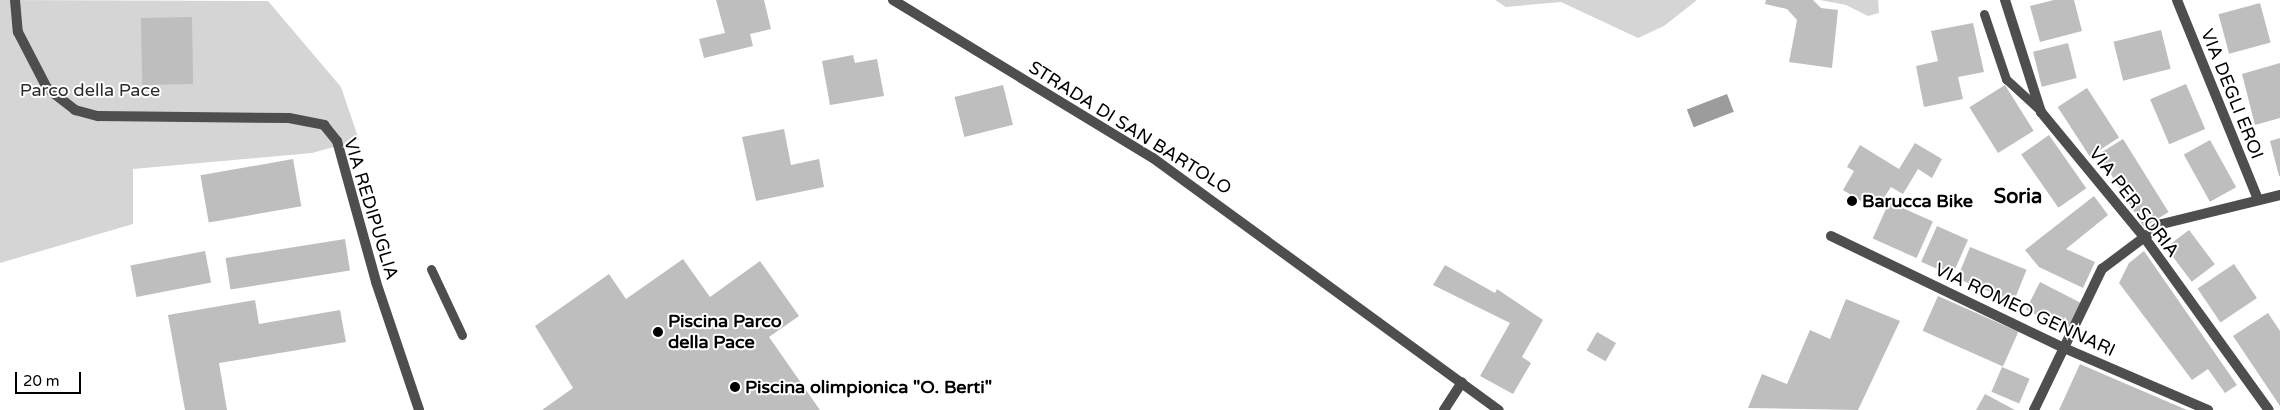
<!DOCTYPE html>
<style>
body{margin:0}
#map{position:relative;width:2280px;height:410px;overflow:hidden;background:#fff;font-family:"Varela Round",sans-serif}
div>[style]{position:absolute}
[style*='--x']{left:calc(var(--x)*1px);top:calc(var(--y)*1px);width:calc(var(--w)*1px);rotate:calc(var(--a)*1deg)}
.green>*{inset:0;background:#d5d5d5}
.water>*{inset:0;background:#9c9c9c;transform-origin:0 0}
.building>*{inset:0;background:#bebebe;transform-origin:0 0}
.service>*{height:9px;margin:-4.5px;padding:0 4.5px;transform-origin:4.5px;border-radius:4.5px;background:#4e4e4e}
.minor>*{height:10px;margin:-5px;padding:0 5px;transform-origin:5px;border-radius:5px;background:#4e4e4e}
.dots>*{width:14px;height:14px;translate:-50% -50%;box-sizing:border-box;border:2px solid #fff;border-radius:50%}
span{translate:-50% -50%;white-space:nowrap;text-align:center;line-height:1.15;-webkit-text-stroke:4px #fff;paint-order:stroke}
.park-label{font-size:18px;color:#2c2c2c}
.street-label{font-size:18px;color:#000}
.poi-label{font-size:18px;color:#000;font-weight:700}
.left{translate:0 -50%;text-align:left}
.quarter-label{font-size:20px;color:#000;font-weight:700}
.scale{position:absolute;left:15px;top:372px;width:66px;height:22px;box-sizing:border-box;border:2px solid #000;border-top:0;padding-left:6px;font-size:15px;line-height:18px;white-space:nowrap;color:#000;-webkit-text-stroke:4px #fff;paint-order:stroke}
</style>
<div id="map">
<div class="green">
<div style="clip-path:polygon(0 0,268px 1px,341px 87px,359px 140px,312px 153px,133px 169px,133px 224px,0 263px)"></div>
<div style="clip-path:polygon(1495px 0,1697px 0,1664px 26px,1638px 38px,1561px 2px,1506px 7px)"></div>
<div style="clip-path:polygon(1820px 0,1878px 0,1879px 13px,1868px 16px,1846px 5px)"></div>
</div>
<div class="water">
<div style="left:1727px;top:94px;width:19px;height:43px;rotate:69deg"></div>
</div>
<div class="building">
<div style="clip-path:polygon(716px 0,764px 0,771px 29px,750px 34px,753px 46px,704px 58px,699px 39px,725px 33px)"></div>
<div style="clip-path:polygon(1766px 0,1813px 0,1821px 8px,1838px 10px,1832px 68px,1789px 62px,1797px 20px,1787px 9px,1765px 4px)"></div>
<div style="clip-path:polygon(2054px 0,2074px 0,2082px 31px,2040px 42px,2030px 6px)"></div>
<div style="left:2260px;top:3px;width:41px;height:43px;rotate:75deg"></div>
<div style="left:192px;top:17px;width:67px;height:51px;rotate:89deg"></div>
<div style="clip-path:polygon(1973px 23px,1984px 72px,1958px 77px,1963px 99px,1924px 107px,1916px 66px,1938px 61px,1931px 31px)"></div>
<div style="left:2161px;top:30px;width:40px;height:49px;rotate:76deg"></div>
<div style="left:2068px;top:43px;width:36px;height:36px;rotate:76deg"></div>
<div style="clip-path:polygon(853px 55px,855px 63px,877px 59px,884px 96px,830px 105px,822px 61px)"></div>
<div style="clip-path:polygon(2280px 63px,2280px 118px,2255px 125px,2242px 74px)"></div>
<div style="left:2186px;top:84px;width:49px;height:39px;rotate:67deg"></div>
<div style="left:1003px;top:85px;width:41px;height:50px;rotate:76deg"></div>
<div style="left:2005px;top:85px;width:54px;height:42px;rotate:58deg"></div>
<div style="left:2087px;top:88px;width:59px;height:35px;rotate:57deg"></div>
<div style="clip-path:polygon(784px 129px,791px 165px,819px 159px,824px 187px,756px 201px,742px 137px)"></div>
<div style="left:2049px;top:135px;width:65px;height:34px;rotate:55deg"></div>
<div style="clip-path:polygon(2280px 138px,2280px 176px,2279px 176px,2270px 141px)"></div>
<div style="left:2123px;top:139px;width:86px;height:29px;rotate:58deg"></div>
<div style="left:2210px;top:140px;width:54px;height:30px;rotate:61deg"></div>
<div style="clip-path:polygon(1915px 143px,1942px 159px,1932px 178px,1918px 169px,1903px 194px,1891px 187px,1881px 202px,1866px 193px,1861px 201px,1843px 190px,1854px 171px,1847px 167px,1860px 145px,1899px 169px)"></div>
<div style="left:293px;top:159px;width:48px;height:94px;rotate:80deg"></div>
<div style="clip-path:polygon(2094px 196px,2108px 215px,2066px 249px,2095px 262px,2083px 288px,2039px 267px,2025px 250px)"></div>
<div style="left:1889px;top:202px;width:48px;height:40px;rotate:24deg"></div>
<div style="left:1937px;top:226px;width:34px;height:39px;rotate:24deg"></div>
<div style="left:2189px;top:230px;width:43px;height:29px;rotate:53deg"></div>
<div style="left:345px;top:239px;width:32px;height:121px;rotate:81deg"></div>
<div style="left:1970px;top:247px;width:61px;height:34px;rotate:22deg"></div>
<div style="left:205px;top:251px;width:32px;height:76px;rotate:79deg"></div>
<div style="clip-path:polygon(2144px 251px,2237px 385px,2225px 393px,2208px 369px,2192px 380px,2119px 283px,2129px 263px)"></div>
<div style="clip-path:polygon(683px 259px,710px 297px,760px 261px,799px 316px,769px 337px,820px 410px,542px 410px,573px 388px,535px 326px,609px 274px,626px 299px)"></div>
<div style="left:2234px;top:264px;width:41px;height:44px;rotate:56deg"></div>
<div style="clip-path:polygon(1445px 265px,1495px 293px,1497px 289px,1543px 320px,1522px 357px,1531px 363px,1513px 394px,1480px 376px,1510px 323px,1433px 285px)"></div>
<div style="left:2040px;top:282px;width:46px;height:31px;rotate:27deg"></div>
<div style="left:1938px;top:296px;width:88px;height:38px;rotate:24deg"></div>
<div style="clip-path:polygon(1846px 299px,1900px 321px,1858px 410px,1748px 408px,1762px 374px,1787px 384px,1810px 330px,1830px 339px)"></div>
<div style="clip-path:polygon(255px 300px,259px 324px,340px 310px,346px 342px,219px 363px,227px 410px,185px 410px,168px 315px)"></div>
<div style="clip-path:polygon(2268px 313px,2280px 331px,2280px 406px,2233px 336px)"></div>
<div style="left:1597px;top:332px;width:22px;height:21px;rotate:30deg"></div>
<div style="clip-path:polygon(2080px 364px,2110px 377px,2187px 410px,2059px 410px)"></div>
<div style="left:2002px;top:367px;width:30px;height:27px;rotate:23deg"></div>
<div style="clip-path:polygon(1985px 394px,2015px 410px,1976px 410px)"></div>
</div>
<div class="service">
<div style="--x:1984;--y:14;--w:69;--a:71.3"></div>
<div style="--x:2006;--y:79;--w:47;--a:42.4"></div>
<div style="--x:431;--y:269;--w:73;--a:64.8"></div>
</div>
<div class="minor">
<div style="--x:15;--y:0;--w:32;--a:85"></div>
<div style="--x:18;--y:32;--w:63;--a:62.6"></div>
<div style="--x:47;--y:88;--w:36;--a:38"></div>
<div style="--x:75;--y:110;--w:24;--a:15"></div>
<div style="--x:98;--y:116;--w:191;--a:0.6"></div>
<div style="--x:289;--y:118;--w:36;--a:11"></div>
<div style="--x:324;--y:125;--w:21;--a:51"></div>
<div style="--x:337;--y:141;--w:146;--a:74.5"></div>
<div style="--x:376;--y:282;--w:135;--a:71.4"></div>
<div style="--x:893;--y:0;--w:304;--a:31.3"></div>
<div style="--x:1153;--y:158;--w:428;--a:36.1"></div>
<div style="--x:2005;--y:0;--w:118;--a:72.2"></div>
<div style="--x:2041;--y:112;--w:162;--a:50.5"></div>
<div style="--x:2144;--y:237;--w:213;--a:54.2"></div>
<div style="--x:2177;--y:0;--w:215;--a:67.9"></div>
<div style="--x:1831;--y:236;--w:259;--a:25.7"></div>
<div style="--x:2064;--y:348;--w:157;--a:23.3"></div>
<div style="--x:1444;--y:410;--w:33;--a:-57"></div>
<div style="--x:2034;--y:410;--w:157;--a:-64.3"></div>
<div style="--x:2102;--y:269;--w:75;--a:-36.9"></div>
<div style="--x:2162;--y:224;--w:122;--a:-13.8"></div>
</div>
<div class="dots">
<div style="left:1852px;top:201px;background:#000"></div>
<div style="left:658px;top:332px;background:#000"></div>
<div style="left:735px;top:387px;background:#000"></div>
</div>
<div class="park-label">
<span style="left:90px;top:90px">Parco della Pace</span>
</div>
<div class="street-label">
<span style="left:2232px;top:94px;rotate:68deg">VIA DEGLI EROI</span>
<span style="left:1130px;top:128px;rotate:32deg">STRADA DI SAN BARTOLO</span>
<span style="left:2134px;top:202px;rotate:52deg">VIA PER SORIA</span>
<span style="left:371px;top:209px;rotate:73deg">VIA REDIPUGLIA</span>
<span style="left:2025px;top:310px;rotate:25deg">VIA ROMEO GENNARI</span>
</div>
<div class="poi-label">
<span class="left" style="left:1862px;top:201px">Barucca Bike</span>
<span class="left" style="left:668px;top:332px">Piscina Parco<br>della Pace</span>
<span class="left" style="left:745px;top:387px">Piscina olimpionica "O. Berti"</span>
</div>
<div class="quarter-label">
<span style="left:2018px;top:197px">Soria</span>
</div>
<div class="scale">20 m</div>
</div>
